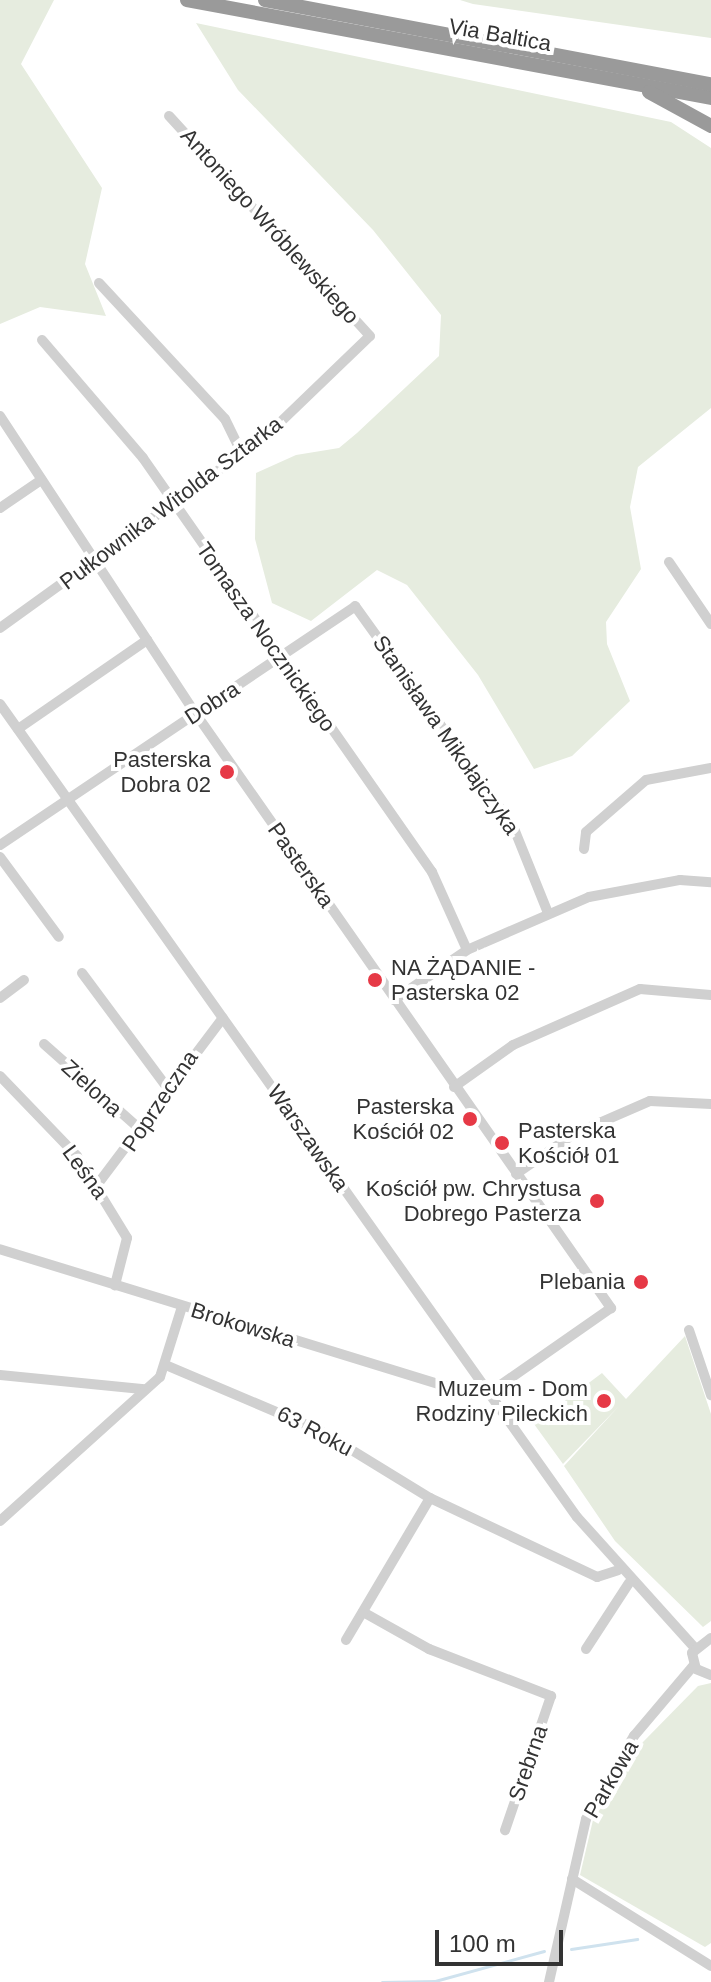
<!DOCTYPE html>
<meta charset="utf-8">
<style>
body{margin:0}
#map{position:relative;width:711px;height:1982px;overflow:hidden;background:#fff;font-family:Helvetica,sans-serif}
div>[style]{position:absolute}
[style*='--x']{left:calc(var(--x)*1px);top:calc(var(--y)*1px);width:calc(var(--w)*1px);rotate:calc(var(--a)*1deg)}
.green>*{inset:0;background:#e6ecdf}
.stream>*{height:3px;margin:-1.5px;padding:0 1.5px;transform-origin:1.5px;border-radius:1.5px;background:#cfe2ee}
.minor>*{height:10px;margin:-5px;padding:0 5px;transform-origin:5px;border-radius:5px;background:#d0d0d0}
.highway>*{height:14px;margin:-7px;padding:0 7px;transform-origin:7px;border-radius:7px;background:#9a9a9a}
.dots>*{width:22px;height:22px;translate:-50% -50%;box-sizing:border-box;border:4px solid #fff;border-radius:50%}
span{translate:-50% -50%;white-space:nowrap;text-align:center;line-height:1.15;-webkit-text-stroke:8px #fff;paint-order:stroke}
.street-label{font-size:22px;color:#333}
.poi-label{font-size:22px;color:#333}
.right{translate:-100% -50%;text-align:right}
.left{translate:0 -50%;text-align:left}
.scale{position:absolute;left:435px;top:1930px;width:128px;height:36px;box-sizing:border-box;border:4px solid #333;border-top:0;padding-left:10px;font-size:24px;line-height:28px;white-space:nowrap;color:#333;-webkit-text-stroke:6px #fff;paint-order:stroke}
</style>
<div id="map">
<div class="green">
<div style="clip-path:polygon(0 0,54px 0,21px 64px,102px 188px,85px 264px,106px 316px,40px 307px,0 324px)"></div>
<div style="clip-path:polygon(460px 0,711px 0,711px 38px,473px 4px)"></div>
<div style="clip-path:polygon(196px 23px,671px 122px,711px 148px,711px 408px,638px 467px,630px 507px,641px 569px,606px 622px,607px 644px,630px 701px,572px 756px,534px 769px,478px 675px,407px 585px,377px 570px,311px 621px,272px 603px,255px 539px,256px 473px,296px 455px,339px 448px,357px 433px,439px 356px,441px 315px,373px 230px,238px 90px)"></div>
<div style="clip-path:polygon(685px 1336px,711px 1414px,711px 1621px,703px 1627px,615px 1541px,564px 1466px,619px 1406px,563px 1464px,534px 1424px,602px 1373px,626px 1399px)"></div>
<div style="clip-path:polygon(711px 1683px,711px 1943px,705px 1947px,580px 1875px,593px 1820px,643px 1742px,698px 1686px)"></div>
</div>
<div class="stream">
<div style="--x:571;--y:1949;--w:67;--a:-8.6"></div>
<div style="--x:382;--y:1982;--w:53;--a:-1.1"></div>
<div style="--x:435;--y:1981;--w:113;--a:-15.4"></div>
</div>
<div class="minor">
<div style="--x:99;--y:283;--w:185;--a:47.2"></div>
<div style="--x:225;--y:419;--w:37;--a:64"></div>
<div style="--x:42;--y:340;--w:155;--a:49.4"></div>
<div style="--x:143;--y:458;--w:505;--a:55.08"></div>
<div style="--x:432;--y:872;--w:85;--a:65.8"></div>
<div style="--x:0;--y:416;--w:357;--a:56.7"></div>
<div style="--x:196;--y:714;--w:725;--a:55.06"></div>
<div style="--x:611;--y:1308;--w:141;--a:145.1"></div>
<div style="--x:495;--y:1389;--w:22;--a:164"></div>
<div style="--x:474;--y:1395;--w:496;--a:-162.9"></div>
<div style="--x:0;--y:508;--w:50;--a:-34.3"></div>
<div style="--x:669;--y:562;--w:75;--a:55.9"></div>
<div style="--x:0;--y:628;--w:328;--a:-35.8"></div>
<div style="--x:266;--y:436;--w:144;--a:-43.9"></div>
<div style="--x:370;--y:336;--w:298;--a:-132.4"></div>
<div style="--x:0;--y:704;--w:997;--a:54.64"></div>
<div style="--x:577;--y:1517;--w:175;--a:48"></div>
<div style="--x:18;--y:729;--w:157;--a:-34.6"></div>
<div style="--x:0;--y:845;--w:428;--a:-33.9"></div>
<div style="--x:355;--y:606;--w:271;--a:54.3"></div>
<div style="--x:513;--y:826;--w:94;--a:68.1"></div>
<div style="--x:584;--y:849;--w:17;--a:-83"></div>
<div style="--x:586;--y:832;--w:79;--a:-40.9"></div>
<div style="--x:646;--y:780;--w:66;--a:-10.5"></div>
<div style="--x:0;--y:857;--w:99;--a:53.6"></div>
<div style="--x:82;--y:973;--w:144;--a:53.4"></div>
<div style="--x:0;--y:998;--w:30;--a:-37"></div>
<div style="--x:394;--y:1000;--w:88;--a:-34.4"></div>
<div style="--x:467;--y:950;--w:133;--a:-23.5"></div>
<div style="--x:589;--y:897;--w:93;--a:-10.6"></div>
<div style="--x:680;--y:880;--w:31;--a:4"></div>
<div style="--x:44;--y:1044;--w:130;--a:41.6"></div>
<div style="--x:0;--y:1076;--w:111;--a:46.1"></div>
<div style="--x:77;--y:1156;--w:96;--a:58.6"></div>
<div style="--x:127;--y:1238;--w:49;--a:104.3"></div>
<div style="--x:454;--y:1087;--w:72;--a:-35.4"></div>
<div style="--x:513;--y:1045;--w:139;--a:-23.8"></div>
<div style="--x:640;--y:989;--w:71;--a:4.8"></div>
<div style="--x:516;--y:1174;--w:70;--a:-34.6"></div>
<div style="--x:574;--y:1134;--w:83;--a:-23.5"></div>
<div style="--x:650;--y:1101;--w:61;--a:2.8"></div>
<div style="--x:97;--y:1185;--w:209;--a:-53"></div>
<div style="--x:689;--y:1330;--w:69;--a:71.3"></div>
<div style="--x:168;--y:1366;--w:164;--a:23"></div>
<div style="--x:319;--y:1430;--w:130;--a:31.5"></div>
<div style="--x:430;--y:1498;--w:185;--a:25.3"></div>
<div style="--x:597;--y:1577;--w:22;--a:-18"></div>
<div style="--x:0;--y:1375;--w:145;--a:5.6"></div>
<div style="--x:0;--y:1521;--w:215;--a:-42"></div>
<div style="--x:160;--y:1377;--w:73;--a:-72.6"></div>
<div style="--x:363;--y:1612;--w:76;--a:29.3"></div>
<div style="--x:429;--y:1649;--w:131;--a:21.1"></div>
<div style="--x:551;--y:1696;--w:142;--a:108.9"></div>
<div style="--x:711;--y:1638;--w:24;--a:142"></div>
<div style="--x:692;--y:1653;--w:16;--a:76"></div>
<div style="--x:696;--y:1669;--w:16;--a:22"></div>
<div style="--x:346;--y:1640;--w:165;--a:-59.4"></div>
<div style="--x:586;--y:1649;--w:79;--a:-56.9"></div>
<div style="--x:572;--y:1879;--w:164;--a:32"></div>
<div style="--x:549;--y:1982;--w:167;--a:-77.2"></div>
<div style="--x:586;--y:1819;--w:96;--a:-60"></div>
<div style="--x:634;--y:1736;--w:93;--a:-49.8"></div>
</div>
<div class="highway">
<div style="--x:187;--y:0;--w:533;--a:10.59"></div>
<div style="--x:265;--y:0;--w:454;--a:10.7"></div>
<div style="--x:649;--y:92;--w:71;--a:28.7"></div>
</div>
<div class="dots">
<div style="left:227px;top:772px;background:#e63946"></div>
<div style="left:375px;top:980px;background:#e63946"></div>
<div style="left:470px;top:1119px;background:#e63946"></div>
<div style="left:502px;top:1143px;background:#e63946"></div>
<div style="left:597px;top:1201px;background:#e63946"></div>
<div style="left:641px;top:1282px;background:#e63946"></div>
<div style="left:604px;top:1401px;background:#e63946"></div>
</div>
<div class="street-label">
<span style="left:500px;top:35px;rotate:10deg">Via Baltica</span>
<span style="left:270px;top:226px;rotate:48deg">Antoniego Wróblewskiego</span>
<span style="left:171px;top:503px;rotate:-37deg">Pułkownika Witolda Sztarka</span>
<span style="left:266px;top:637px;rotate:55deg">Tomasza Nocznickiego</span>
<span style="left:212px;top:703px;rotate:-33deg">Dobra</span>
<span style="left:446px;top:735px;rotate:55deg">Stanisława Mikołajczyka</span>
<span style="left:301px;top:865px;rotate:55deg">Pasterska</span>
<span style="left:92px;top:1088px;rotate:42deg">Zielona</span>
<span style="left:160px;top:1101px;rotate:-56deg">Poprzeczna</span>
<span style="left:308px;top:1138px;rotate:55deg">Warszawska</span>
<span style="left:85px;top:1172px;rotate:54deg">Leśna</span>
<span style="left:243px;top:1325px;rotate:17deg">Brokowska</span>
<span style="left:315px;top:1431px;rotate:28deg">63 Roku</span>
<span style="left:528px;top:1763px;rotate:-71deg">Srebrna</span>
<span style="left:611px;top:1779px;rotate:-60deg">Parkowa</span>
</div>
<div class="poi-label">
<span class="right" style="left:211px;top:772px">Pasterska<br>Dobra 02</span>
<span class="left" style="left:391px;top:980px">NA ŻĄDANIE -<br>Pasterska 02</span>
<span class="right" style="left:454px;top:1119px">Pasterska<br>Kościół 02</span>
<span class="left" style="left:518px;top:1143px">Pasterska<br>Kościół 01</span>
<span class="right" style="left:581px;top:1201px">Kościół pw. Chrystusa<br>Dobrego Pasterza</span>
<span class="right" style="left:625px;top:1282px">Plebania</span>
<span class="right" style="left:588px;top:1401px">Muzeum - Dom<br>Rodziny Pileckich</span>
</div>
<div class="scale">100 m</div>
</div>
